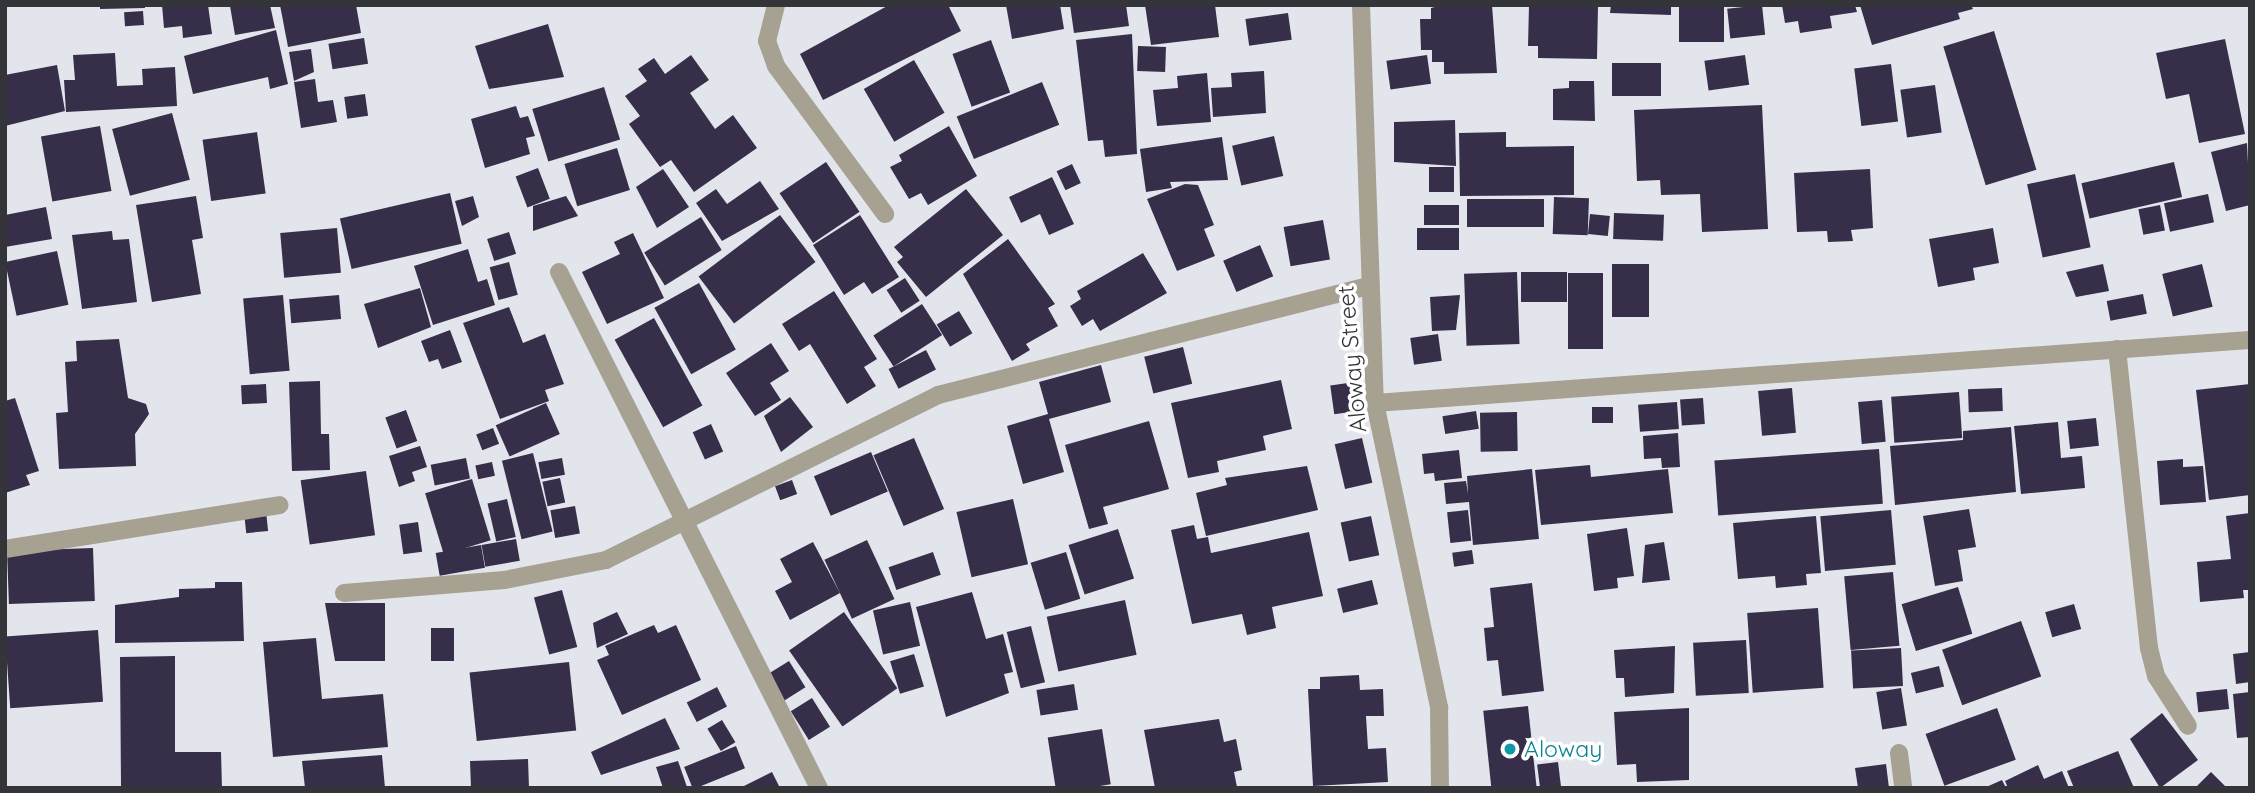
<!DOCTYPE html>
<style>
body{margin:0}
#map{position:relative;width:2255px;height:793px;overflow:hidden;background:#e3e5ed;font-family:Quicksand,sans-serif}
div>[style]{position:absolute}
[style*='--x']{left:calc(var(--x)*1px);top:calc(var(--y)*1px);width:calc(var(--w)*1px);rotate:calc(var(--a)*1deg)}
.building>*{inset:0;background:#372e49;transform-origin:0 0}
.service>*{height:18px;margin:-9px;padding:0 9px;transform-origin:9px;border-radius:9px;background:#a7a192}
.minor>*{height:18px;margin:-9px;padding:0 9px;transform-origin:9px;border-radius:9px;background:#a7a192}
.dots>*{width:19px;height:19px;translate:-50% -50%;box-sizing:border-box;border:4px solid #fff;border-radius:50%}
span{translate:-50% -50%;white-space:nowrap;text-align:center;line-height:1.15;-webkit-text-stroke:7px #fff;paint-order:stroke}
.street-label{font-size:23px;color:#343538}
.culture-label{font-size:23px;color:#0d838f}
.left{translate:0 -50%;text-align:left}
.frame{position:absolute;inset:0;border:7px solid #343538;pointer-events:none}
</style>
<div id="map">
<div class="building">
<div style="clip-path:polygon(100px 5px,145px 5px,145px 8px,100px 9px)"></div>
<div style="clip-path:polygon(162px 5px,208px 5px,212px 34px,183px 38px,182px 26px,164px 28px)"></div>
<div style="clip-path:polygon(270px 5px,275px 28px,235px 35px,230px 6px)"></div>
<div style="clip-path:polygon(280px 5px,356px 5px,361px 33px,288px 47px)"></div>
<div style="clip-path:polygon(889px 5px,948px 5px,961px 31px,823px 100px,800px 54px)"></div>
<div style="clip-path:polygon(1006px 5px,1060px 5px,1064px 29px,1012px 39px)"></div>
<div style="clip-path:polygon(1070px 5px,1126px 5px,1129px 26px,1074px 33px)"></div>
<div style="clip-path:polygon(1145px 5px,1215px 5px,1219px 37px,1151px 45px)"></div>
<div style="clip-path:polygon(1443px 5px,1492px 5px,1497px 73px,1444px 74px,1444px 62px,1432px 62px,1432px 50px,1421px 50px,1420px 19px,1431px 19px,1431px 8px)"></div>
<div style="clip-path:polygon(1529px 5px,1598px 5px,1597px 59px,1538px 58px,1538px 46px,1528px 46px)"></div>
<div style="clip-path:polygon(1611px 5px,1671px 5px,1671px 15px,1610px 13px)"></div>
<div style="left:1679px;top:5px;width:45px;height:37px"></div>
<div style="left:1762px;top:5px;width:30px;height:35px;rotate:84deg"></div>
<div style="clip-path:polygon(1782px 5px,1855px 5px,1857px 12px,1830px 16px,1832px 28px,1800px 33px,1798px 21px,1785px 23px)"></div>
<div style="clip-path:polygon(1860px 5px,1971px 5px,1973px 9px,1958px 13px,1960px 19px,1872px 45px)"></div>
<div style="left:143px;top:11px;width:14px;height:19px;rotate:86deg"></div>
<div style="left:1288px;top:13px;width:27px;height:43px;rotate:82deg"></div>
<div style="clip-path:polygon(548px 24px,564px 77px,489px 89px,475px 46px)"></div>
<div style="clip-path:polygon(276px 30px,288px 84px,270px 89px,268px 77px,193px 94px,184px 56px)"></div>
<div style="left:1994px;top:31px;width:145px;height:53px;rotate:73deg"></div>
<div style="clip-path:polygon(1132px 34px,1137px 154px,1105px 157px,1103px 140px,1088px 141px,1076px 40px)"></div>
<div style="left:364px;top:38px;width:26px;height:36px;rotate:81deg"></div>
<div style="clip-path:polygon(2225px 39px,2245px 134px,2199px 143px,2189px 94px,2166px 99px,2156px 53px)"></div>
<div style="left:991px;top:40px;width:56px;height:41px;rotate:70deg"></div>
<div style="left:1138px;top:46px;width:28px;height:25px;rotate:2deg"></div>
<div style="clip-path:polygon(311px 49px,314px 72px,294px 81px,289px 52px)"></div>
<div style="clip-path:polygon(115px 53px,117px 86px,143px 85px,142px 69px,175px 67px,177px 106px,66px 112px,64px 80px,75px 80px,73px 55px)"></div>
<div style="clip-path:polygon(691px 55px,709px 80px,690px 93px,715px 129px,733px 115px,757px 148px,694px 192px,671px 160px,660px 167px,629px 124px,640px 116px,625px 96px,647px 81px,638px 69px,654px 58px,665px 74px)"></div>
<div style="left:1427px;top:55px;width:29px;height:41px;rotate:82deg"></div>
<div style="left:1745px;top:55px;width:30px;height:41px;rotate:82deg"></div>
<div style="left:914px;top:60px;width:61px;height:58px;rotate:60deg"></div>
<div style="left:1661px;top:63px;width:33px;height:49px;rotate:90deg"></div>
<div style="left:1891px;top:64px;width:58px;height:37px;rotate:83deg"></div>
<div style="clip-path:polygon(57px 65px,65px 111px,5px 126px,5px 75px)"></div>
<div style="clip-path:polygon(1264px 71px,1266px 113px,1213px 117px,1211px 88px,1232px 87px,1231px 73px)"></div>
<div style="clip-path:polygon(1207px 73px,1211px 122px,1157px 126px,1153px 90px,1178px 88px,1177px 76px)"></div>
<div style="clip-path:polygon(315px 79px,318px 102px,333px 100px,337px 122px,301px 128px,294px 82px)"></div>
<div style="clip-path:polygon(1569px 81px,1594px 81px,1595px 121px,1553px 120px,1553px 89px,1569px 88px)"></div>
<div style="left:1042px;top:82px;width:46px;height:92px;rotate:68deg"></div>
<div style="left:1935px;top:85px;width:48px;height:35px;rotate:82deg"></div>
<div style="left:604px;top:87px;width:55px;height:75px;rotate:73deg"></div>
<div style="left:365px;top:94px;width:22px;height:21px;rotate:82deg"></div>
<div style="clip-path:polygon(1762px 105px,1768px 229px,1702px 232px,1700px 194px,1661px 195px,1660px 180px,1637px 181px,1634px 110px)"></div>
<div style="clip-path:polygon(516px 106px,520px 118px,528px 116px,535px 136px,526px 138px,530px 154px,485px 168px,471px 119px)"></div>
<div style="left:172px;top:113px;width:69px;height:62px;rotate:75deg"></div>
<div style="clip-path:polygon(1455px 120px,1456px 166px,1394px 162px,1394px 122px)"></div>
<div style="left:100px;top:126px;width:66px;height:60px;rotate:80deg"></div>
<div style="clip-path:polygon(949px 126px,977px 176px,928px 205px,921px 193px,909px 199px,890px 167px,902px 161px,899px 155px)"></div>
<div style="left:257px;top:132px;width:62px;height:55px;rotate:82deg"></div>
<div style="clip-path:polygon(1506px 132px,1506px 147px,1574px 146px,1574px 195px,1460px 196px,1459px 133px)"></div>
<div style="left:1274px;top:136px;width:41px;height:43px;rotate:77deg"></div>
<div style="clip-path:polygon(1222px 137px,1228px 180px,1170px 182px,1172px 188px,1146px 192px,1140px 149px)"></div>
<div style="clip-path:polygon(2247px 143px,2250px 205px,2226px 211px,2211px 152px)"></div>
<div style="left:617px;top:148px;width:44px;height:55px;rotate:73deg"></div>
<div style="left:826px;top:162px;width:60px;height:56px;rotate:56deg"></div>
<div style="left:2174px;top:162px;width:36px;height:95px;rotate:77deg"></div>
<div style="left:1072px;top:164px;width:21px;height:17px;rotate:65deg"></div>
<div style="left:1429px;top:167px;width:25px;height:25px"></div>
<div style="left:538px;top:168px;width:33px;height:24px;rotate:69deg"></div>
<div style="clip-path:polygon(663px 169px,689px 207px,657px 228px,636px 187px)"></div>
<div style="clip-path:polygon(1870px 169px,1873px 228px,1851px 230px,1853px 241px,1828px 242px,1827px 231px,1797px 232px,1794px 173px)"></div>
<div style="left:2075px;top:174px;width:75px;height:49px;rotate:78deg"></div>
<div style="clip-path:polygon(1052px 177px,1074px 224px,1049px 235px,1040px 214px,1021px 223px,1009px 197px)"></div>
<div style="clip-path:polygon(760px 181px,779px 209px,722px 241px,696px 203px,716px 189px,727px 204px)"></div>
<div style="clip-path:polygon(1185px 184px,1198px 185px,1214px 225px,1204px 229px,1215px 256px,1177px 271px,1147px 199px)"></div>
<div style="clip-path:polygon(966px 189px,1003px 235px,926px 297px,897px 262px,903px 257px,894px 247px)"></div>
<div style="left:450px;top:193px;width:52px;height:113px;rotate:77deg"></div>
<div style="left:2208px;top:194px;width:29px;height:45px;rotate:78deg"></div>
<div style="clip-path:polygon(196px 196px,203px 238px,192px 240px,201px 294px,152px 302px,136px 205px)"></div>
<div style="clip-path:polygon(473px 196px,479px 217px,462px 226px,455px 201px)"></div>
<div style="clip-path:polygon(566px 196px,578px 216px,533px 231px,533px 206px)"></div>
<div style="left:1554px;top:197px;width:35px;height:37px;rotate:2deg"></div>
<div style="left:1467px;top:199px;width:77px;height:28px"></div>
<div style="left:1459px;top:205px;width:20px;height:35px;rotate:90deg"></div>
<div style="left:2160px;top:205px;width:26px;height:22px;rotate:79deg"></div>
<div style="clip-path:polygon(46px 207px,52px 239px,5px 247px,5px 215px)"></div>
<div style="left:1614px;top:213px;width:50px;height:26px;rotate:2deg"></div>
<div style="left:1590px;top:214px;width:20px;height:20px;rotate:6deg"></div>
<div style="left:780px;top:215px;width:59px;height:102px;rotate:53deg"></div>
<div style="clip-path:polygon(860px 215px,899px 277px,872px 294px,864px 282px,844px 295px,813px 245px)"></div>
<div style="left:701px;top:217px;width:39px;height:67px;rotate:58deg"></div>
<div style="left:1323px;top:220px;width:40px;height:40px;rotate:80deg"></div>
<div style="left:337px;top:228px;width:45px;height:57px;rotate:85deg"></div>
<div style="left:1417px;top:228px;width:42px;height:22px"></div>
<div style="clip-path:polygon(1993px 228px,1999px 263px,1973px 268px,1975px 280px,1938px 287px,1929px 239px)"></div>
<div style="clip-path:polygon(112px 231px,113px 240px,129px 239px,137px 302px,82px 309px,72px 235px)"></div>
<div style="left:509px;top:232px;width:23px;height:23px;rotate:72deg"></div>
<div style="clip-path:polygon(633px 233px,664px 298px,607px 324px,582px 272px,620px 254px,614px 242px)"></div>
<div style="clip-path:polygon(1008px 239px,1055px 304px,1048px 308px,1058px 326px,1026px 344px,1030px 350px,1012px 361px,963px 274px)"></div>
<div style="left:1260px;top:245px;width:34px;height:40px;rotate:67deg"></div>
<div style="clip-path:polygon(468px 249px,478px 282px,487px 279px,495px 305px,433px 325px,414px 266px)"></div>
<div style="left:57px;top:251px;width:55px;height:53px;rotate:78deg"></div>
<div style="clip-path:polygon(1143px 253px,1167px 293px,1100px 331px,1093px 319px,1082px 326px,1070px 306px,1081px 299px,1077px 291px)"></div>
<div style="left:509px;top:262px;width:34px;height:20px;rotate:75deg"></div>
<div style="left:1612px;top:264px;width:37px;height:53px"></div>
<div style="clip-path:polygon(2103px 264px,2109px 291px,2076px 297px,2066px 272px)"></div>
<div style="left:2202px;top:264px;width:44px;height:41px;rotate:76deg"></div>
<div style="left:1517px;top:272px;width:72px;height:53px;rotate:88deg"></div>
<div style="left:1521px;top:272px;width:46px;height:30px"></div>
<div style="left:1568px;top:273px;width:35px;height:76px"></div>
<div style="left:905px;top:278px;width:27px;height:22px;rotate:57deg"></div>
<div style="left:699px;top:283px;width:76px;height:51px;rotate:61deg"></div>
<div style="clip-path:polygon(420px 288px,431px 327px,378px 348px,364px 304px)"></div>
<div style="clip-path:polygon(834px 291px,877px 359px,864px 367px,876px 386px,847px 404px,810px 344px,799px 351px,782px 324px)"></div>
<div style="left:2143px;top:294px;width:20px;height:37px;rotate:79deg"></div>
<div style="left:283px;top:295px;width:76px;height:40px;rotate:85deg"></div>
<div style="left:339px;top:295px;width:24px;height:50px;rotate:85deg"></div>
<div style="clip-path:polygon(1460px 295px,1456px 330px,1432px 331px,1430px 297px)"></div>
<div style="left:922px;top:304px;width:37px;height:58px;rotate:57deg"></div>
<div style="clip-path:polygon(509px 307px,523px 343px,545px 334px,564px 384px,545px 390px,549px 401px,500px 419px,463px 323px)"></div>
<div style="left:959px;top:311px;width:26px;height:26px;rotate:59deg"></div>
<div style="left:654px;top:318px;width:100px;height:45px;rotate:61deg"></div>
<div style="clip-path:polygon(450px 330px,462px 362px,442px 369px,438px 359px,429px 362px,421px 341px)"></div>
<div style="left:1438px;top:334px;width:27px;height:28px;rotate:82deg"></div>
<div style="clip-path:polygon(119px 339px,128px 398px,146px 404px,149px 414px,135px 434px,136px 466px,59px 469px,56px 413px,68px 412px,65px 362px,77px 361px,76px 341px)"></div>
<div style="clip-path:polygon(771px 343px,789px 371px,770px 383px,781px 400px,755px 416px,726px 373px)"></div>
<div style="left:1183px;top:347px;width:38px;height:40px;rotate:76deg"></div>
<div style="left:926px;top:350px;width:22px;height:42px;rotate:63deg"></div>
<div style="clip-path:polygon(1101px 365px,1111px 402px,1049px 419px,1064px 472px,1023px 484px,1007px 426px,1048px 414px,1039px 382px)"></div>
<div style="clip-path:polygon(1281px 380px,1292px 429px,1263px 436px,1266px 450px,1217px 461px,1219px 472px,1188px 478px,1171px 403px)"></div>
<div style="clip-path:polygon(320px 381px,321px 434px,329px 434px,330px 470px,292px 471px,289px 382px)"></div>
<div style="left:1355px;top:382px;width:29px;height:25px;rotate:82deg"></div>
<div style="left:266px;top:384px;width:19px;height:25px;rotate:87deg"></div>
<div style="clip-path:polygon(2250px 384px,2250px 495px,2209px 500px,2196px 390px)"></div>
<div style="left:1792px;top:388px;width:45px;height:34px;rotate:85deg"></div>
<div style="left:2002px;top:388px;width:23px;height:34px;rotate:88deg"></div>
<div style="left:1959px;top:392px;width:46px;height:68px;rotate:86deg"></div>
<div style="clip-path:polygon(790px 397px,813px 427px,781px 452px,764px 416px)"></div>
<div style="clip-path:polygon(15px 398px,39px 471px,26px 475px,30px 485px,5px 493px,5px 401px)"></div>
<div style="left:1703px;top:398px;width:26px;height:23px;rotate:86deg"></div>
<div style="left:1882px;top:400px;width:42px;height:24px;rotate:85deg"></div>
<div style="left:1677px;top:402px;width:27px;height:39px;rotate:86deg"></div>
<div style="left:546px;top:403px;width:34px;height:55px;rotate:66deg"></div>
<div style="left:1592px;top:407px;width:21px;height:16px"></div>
<div style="left:406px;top:410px;width:33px;height:22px;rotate:70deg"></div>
<div style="left:1476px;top:411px;width:18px;height:34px;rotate:81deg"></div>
<div style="left:1517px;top:412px;width:39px;height:37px;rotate:89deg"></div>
<div style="left:2096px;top:418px;width:28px;height:29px;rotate:84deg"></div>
<div style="clip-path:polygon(1149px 421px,1169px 489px,1103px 507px,1108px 524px,1089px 529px,1065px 445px)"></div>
<div style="clip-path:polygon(2058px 422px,2061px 458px,2082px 456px,2085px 488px,2021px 494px,2014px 426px)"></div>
<div style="left:711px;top:424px;width:30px;height:20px;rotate:66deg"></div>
<div style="clip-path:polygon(2011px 427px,2016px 492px,1895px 505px,1890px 446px,1963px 440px,1963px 431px)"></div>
<div style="left:493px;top:428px;width:17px;height:18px;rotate:69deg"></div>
<div style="clip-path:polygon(1678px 433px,1680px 467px,1662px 468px,1661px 458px,1644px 459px,1643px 436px)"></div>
<div style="left:914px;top:438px;width:77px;height:44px;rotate:67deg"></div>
<div style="left:1362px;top:438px;width:46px;height:28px;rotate:77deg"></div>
<div style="clip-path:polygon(420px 446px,427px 467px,412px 472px,415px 481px,399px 487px,389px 456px)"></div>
<div style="left:1879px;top:449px;width:55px;height:165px;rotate:86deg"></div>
<div style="clip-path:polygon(1459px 450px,1462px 478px,1435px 481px,1434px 473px,1424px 474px,1422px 454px)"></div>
<div style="left:871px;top:452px;width:43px;height:62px;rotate:67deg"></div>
<div style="left:533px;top:453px;width:81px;height:32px;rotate:76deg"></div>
<div style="left:466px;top:458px;width:21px;height:36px;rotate:79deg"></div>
<div style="left:562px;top:458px;width:17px;height:24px;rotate:80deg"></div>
<div style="clip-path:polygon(2183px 459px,2183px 467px,2203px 466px,2206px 502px,2160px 505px,2157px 461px)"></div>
<div style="left:492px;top:462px;width:14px;height:17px;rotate:78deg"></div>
<div style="clip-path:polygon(1590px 465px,1591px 477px,1668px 469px,1673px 513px,1541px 525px,1535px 470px)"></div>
<div style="clip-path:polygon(1307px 466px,1318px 510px,1206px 536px,1196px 493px,1227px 485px,1225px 478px)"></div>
<div style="clip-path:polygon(1532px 469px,1539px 539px,1473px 545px,1469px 502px,1446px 504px,1444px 483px,1466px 481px,1468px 494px,1467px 476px)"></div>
<div style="left:366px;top:471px;width:65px;height:66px;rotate:82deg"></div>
<div style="left:560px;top:478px;width:25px;height:18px;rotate:78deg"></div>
<div style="left:472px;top:479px;width:64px;height:49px;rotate:73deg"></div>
<div style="left:792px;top:480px;width:15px;height:18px;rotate:70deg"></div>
<div style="left:507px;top:499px;width:39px;height:20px;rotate:77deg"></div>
<div style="left:1013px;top:499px;width:67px;height:58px;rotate:77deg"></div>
<div style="left:575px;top:506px;width:28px;height:25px;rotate:80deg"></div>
<div style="clip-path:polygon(1969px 509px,1976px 547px,1958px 550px,1963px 581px,1935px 586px,1923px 516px)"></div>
<div style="left:1468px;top:510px;width:31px;height:21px;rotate:84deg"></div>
<div style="left:1891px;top:510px;width:55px;height:71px;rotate:85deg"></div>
<div style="left:266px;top:511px;width:20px;height:22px;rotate:84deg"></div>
<div style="clip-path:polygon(2250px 513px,2250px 590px,2243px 590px,2244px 598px,2200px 602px,2197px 562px,2231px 559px,2226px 516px)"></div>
<div style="left:1371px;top:516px;width:40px;height:31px;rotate:78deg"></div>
<div style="clip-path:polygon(1816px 516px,1821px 573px,1806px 574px,1807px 585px,1776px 588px,1775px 576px,1738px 579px,1733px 523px)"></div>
<div style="left:418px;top:522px;width:30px;height:19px;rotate:82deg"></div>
<div style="clip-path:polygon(1194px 525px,1197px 539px,1208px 537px,1211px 553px,1309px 532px,1323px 596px,1272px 607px,1276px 628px,1247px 635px,1242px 614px,1192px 624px,1171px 530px)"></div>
<div style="clip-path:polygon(1627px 528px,1634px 576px,1617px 578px,1618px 588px,1594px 591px,1587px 534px)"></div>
<div style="left:1118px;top:529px;width:52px;height:52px;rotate:72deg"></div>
<div style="left:516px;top:539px;width:22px;height:35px;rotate:80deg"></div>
<div style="left:867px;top:540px;width:65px;height:47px;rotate:65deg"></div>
<div style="clip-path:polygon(813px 542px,840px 593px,790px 620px,775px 591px,792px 582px,780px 559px)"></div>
<div style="clip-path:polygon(1664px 542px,1670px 580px,1642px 583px,1645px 545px)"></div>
<div style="left:481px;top:545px;width:23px;height:46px;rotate:80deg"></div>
<div style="left:93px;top:548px;width:53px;height:86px;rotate:88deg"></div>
<div style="left:1472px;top:550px;width:14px;height:20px;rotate:82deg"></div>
<div style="left:933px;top:552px;width:24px;height:47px;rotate:71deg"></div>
<div style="left:1066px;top:552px;width:49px;height:37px;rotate:73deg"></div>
<div style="left:1893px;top:572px;width:74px;height:49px;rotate:85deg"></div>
<div style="left:1372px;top:580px;width:25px;height:36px;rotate:76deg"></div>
<div style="clip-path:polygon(215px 582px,242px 582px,244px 641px,115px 643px,115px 605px,179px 597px,179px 589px,215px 588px)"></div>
<div style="clip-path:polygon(1532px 583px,1544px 691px,1502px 696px,1498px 660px,1487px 661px,1484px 628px,1494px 627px,1490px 588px)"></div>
<div style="left:1958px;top:587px;width:49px;height:59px;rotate:73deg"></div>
<div style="left:562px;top:590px;width:59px;height:29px;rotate:75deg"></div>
<div style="clip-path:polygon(972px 592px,986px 639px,1003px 634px,1013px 672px,1004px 674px,1009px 693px,946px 717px,916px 607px)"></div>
<div style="left:1125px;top:600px;width:56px;height:80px;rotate:78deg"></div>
<div style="left:910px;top:602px;width:45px;height:38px;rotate:77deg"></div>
<div style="clip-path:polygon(325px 603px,385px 603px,385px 661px,335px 661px)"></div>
<div style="left:2074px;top:604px;width:26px;height:30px;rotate:74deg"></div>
<div style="left:1818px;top:608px;width:80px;height:71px;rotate:86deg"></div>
<div style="clip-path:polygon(617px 612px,628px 634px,597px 648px,593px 623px)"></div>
<div style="left:844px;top:612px;width:93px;height:67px;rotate:55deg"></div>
<div style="left:2021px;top:621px;width:59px;height:84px;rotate:70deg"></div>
<div style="clip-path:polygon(654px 625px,658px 633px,676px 625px,701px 680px,622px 715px,597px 660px,609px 655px,605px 646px)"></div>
<div style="left:1031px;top:626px;width:58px;height:25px;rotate:76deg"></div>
<div style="left:431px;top:628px;width:23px;height:33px"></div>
<div style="left:98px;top:630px;width:72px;height:93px;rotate:86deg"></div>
<div style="clip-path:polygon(316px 638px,322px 699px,383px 694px,388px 747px,273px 757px,263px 642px)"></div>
<div style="left:1746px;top:640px;width:53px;height:53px;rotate:87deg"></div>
<div style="clip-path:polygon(1675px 646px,1674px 693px,1625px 697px,1624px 678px,1616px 678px,1614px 650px)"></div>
<div style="left:1901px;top:648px;width:38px;height:50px;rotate:87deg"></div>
<div style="clip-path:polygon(2250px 652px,2250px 682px,2236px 684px,2233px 654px)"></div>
<div style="left:914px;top:654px;width:34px;height:25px;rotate:73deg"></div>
<div style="clip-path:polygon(175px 656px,175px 752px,221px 752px,222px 788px,121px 788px,120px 657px)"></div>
<div style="left:789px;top:661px;width:31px;height:28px;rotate:58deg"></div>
<div style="left:569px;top:662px;width:69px;height:100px;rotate:84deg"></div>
<div style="left:1939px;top:666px;width:21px;height:29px;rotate:76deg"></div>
<div style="clip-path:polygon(1359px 675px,1360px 690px,1383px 689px,1384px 716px,1366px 716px,1368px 749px,1386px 748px,1388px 782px,1313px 786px,1308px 689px,1320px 689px,1320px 677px)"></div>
<div style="left:1074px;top:684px;width:26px;height:38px;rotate:81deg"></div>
<div style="left:717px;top:687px;width:22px;height:34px;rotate:63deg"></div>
<div style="left:1901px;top:688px;width:38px;height:25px;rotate:81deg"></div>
<div style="left:2227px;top:689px;width:20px;height:31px;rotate:84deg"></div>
<div style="clip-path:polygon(2250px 692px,2250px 737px,2237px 738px,2233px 694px)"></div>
<div style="left:812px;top:698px;width:34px;height:25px;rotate:58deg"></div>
<div style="left:1528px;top:706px;width:82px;height:45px;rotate:84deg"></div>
<div style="clip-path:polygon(1689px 708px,1689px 780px,1637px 782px,1636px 764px,1617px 765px,1614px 712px)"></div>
<div style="left:1997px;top:708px;width:55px;height:76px;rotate:70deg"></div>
<div style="clip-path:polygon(2162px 713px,2198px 760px,2160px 788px,2130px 739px)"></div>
<div style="clip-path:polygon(665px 718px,680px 749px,601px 775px,591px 752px)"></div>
<div style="clip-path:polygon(1219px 719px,1224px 742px,1236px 739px,1242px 770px,1234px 772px,1237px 787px,1155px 788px,1144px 730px)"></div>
<div style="left:722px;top:720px;width:26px;height:17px;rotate:59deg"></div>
<div style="left:1102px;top:729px;width:56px;height:55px;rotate:81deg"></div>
<div style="left:736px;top:746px;width:24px;height:56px;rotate:68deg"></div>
<div style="clip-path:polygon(2118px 751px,2134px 788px,2074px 788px,2067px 771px)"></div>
<div style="clip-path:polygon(382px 755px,385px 788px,305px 788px,302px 761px)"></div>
<div style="left:528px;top:759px;width:29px;height:58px;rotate:88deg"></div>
<div style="clip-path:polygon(678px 761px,687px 787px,663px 788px,656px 767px)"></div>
<div style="left:1558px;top:762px;width:26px;height:21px;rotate:83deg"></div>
<div style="clip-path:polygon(1886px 764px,1889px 788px,1858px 788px,1855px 768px)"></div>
<div style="clip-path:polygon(2038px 765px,2044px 779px,2062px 771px,2069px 788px,2008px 788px,2005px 781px)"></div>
<div style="clip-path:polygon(772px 772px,780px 788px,740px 788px)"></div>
<div style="clip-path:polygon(2211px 772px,2227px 788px,2195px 788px)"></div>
<div style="clip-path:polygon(2002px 780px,2006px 788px,1984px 788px)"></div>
</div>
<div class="service">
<div style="--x:776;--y:5;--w:37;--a:104"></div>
<div style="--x:767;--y:41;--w:27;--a:70"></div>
<div style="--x:776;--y:66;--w:184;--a:53.6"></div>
</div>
<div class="minor">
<div style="--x:1361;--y:5;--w:398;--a:88"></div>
<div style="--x:1375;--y:403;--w:312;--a:78.1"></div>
<div style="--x:1439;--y:708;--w:80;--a:89.3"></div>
<div style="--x:559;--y:272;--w:578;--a:63.26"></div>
<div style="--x:2117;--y:349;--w:301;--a:83.9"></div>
<div style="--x:2149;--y:648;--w:29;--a:76"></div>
<div style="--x:2156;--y:676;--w:59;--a:57.4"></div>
<div style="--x:1375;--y:403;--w:877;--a:-4.12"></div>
<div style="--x:5;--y:549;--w:278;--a:-9.1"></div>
<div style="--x:344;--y:593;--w:161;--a:-4.6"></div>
<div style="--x:504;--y:580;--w:104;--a:-11.1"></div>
<div style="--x:606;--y:560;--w:371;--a:-26.4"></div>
<div style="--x:938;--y:395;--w:446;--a:-14.2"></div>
<div style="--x:1899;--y:753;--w:35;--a:83"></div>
</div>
<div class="dots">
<div style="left:1510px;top:749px;background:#0f9aa8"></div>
</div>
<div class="street-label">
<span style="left:1352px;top:359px;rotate:-95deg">Aloway Street</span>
</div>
<div class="culture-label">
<span class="left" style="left:1524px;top:749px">Aloway</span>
</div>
<div class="frame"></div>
</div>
